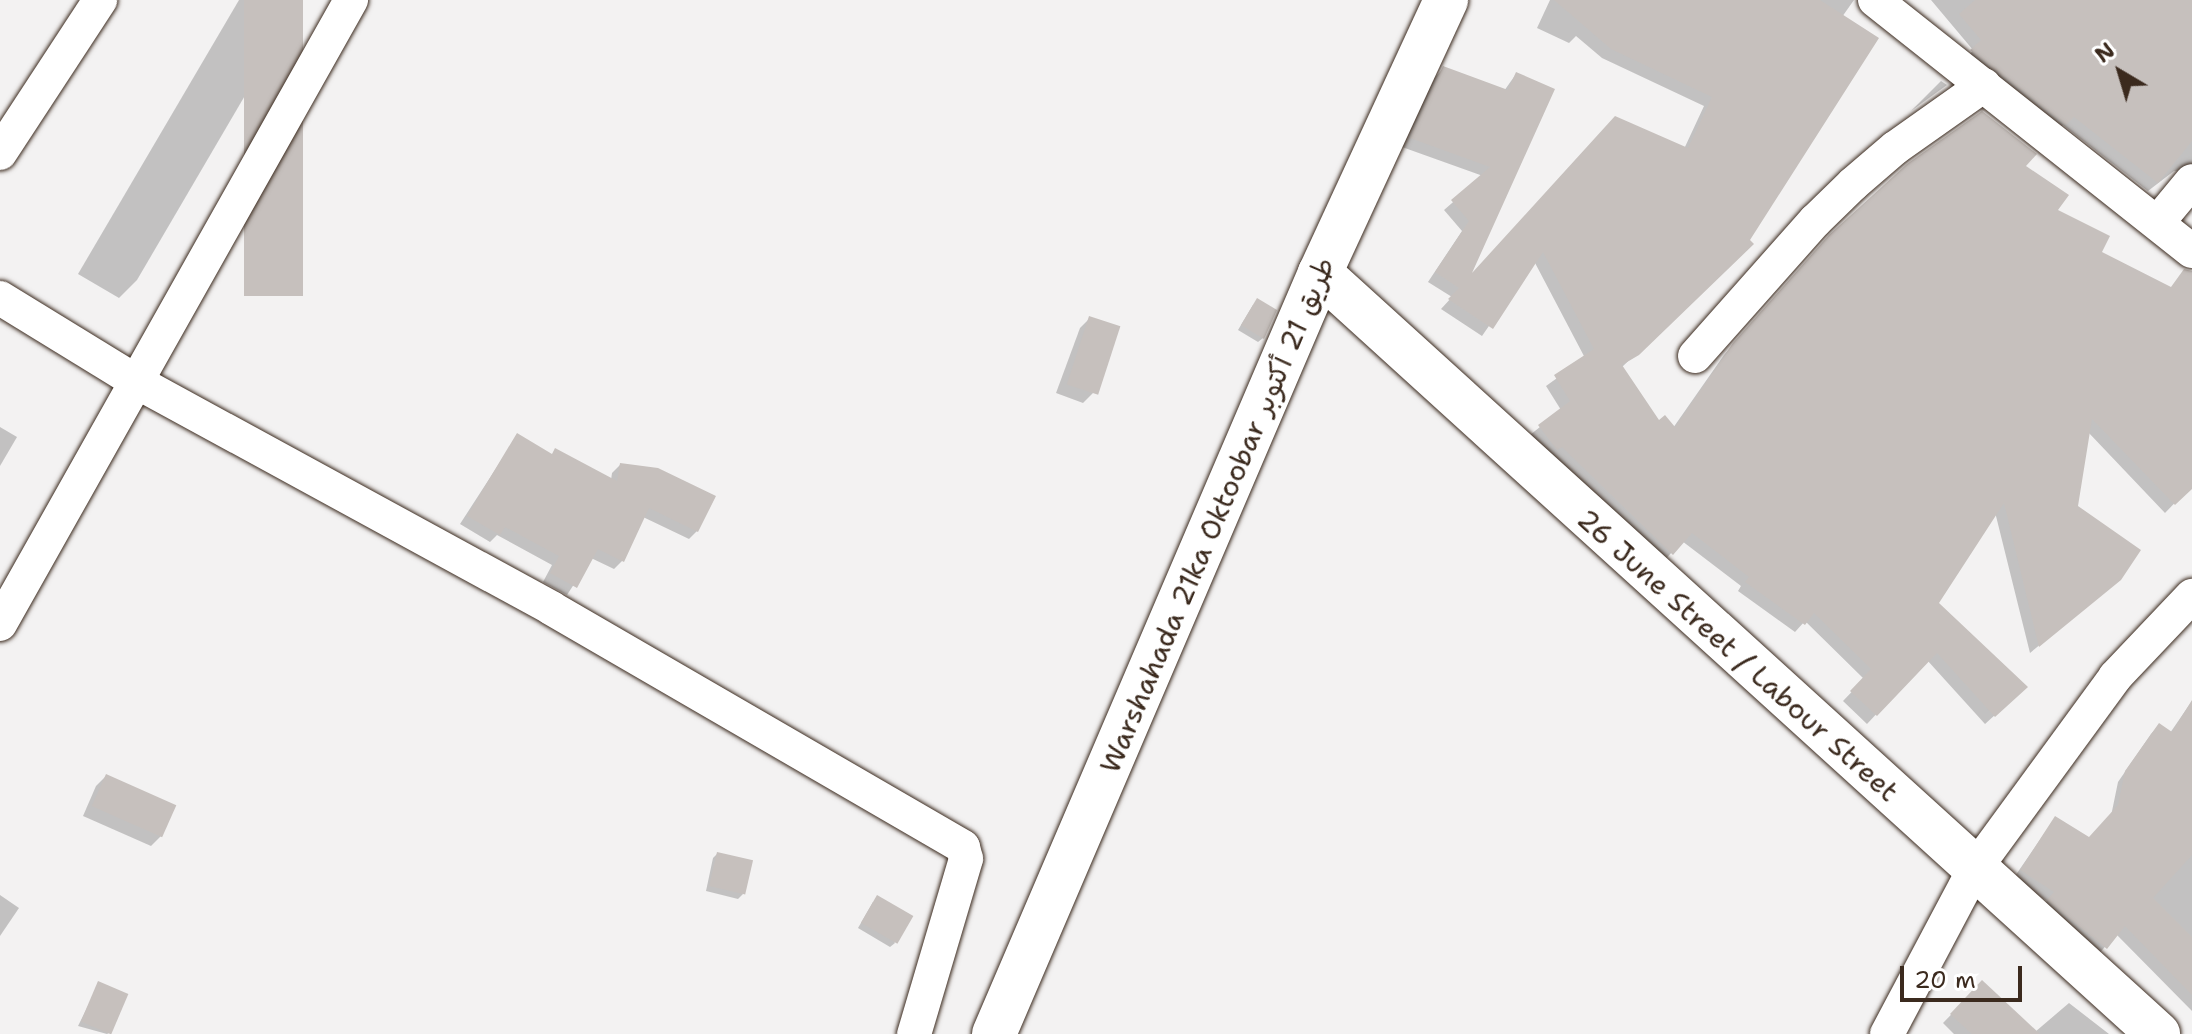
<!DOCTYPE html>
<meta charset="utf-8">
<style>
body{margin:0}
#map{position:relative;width:2192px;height:1034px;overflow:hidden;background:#f3f2f2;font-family:"Shantell Sans","Playpen Sans Arabic",sans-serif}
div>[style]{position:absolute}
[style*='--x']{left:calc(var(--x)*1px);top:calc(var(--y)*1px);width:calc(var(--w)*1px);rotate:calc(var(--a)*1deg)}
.shadow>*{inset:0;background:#0003}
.building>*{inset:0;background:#c6c0bd;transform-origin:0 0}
.roads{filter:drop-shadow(0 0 2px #3b2a1e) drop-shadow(0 0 2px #3b2a1e)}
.street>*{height:34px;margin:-17px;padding:0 17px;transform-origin:17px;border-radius:17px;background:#fff}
.secondary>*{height:44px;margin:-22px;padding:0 22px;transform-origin:22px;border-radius:22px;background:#fff}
.primary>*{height:44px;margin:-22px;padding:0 22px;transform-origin:22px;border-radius:22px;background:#fff}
span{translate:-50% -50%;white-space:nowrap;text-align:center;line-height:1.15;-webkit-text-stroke:6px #fff;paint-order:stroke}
.street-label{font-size:28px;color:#3b2a1e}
.north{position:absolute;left:2080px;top:32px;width:80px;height:80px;-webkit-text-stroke:6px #fff;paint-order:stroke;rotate:322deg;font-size:22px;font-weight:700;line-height:32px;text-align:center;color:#3b2a1e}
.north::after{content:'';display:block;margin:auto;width:28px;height:36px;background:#3b2a1e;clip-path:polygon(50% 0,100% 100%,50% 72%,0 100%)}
.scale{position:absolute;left:1900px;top:966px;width:122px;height:36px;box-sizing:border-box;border:4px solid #3b2a1e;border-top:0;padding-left:10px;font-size:24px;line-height:28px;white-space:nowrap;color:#3b2a1e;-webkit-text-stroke:6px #fff;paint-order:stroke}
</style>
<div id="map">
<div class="shadow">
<div style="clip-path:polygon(239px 0,301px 0,137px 280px,119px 298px,78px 274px)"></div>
<div style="clip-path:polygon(1550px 0,1854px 0,1842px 17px,1747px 241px,1751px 244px,1622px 367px,1658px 423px,1673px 428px,1724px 355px,1821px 246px,2023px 166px,2055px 211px,2100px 253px,2170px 288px,2192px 286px,2192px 485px,2165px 513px,2088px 432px,2075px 507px,2109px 588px,2030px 653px,1995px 512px,1936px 603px,2016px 696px,1985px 724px,1927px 660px,1867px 724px,1843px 701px,1864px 679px,1805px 621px,1795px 632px,1738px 591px,1741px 586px,1682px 541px,1663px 562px,1530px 435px,1561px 410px,1546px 386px,1585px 358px,1534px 261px,1482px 336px,1441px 309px,1452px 297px,1428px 282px,1462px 231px,1444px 210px,1483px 176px,1402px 147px,1434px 78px,1443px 69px,1504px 91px,1516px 74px,1468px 279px,1684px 149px,1704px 106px,1602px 58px,1576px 36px,1569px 43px,1537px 28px)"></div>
<div style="clip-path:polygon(1931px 0,2192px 0,2192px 173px,2174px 171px,2148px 191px,2063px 125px,2055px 133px,1965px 61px,1973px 50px)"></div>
<div style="clip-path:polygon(1941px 81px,1947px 85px,1911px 111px)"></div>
<div style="clip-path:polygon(1253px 305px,1263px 338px,1258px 342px,1238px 330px)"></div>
<div style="clip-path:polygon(1090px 318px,1093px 393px,1083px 403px,1056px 393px,1080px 328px)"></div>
<div style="clip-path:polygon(0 427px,17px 437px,0 466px)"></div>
<div style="clip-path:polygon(517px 436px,551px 456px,611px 480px,612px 473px,620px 465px,697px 531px,689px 539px,643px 517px,623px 560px,614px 569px,591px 558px,567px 595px,543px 582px,552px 565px,497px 535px,490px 542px,460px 524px)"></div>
<div style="clip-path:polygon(2192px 701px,2192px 1011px,2116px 934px,2097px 956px,2040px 909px,2047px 901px,2013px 879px,2055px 818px,2089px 840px,2111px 816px,2118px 782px,2151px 734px,2159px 725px,2170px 733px)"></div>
<div style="clip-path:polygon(106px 776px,174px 806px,161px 836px,151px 846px,83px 816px,96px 786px)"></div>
<div style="clip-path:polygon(717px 854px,743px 894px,738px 899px,706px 891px,713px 858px)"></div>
<div style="clip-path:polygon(0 895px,19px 908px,0 936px)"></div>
<div style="clip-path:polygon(873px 902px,895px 943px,890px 947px,858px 928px)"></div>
<div style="clip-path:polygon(1982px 983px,2035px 1032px,2069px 1003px,2109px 1034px,1954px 1034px,1943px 1023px)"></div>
<div style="clip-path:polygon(99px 984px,109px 1033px,107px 1034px,78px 1026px)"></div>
</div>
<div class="building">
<div style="left:244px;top:0;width:59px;height:296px"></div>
<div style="clip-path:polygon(1554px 0,1820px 0,1879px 38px,1750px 240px,1754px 244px,1639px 355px,1622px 365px,1659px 420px,1665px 415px,1675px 427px,1733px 343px,1829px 235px,1907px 164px,1982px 111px,2037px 154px,2026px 166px,2069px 195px,2058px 210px,2110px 236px,2102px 252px,2171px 287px,2184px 269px,2192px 271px,2192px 489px,2175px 505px,2092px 419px,2078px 506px,2141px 550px,2121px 580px,2039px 647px,2004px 503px,1939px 603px,2028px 687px,1995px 717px,1937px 653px,1877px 716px,1850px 691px,1871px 669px,1814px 613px,1805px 625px,1745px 582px,1749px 577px,1692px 533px,1673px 555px,1562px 447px,1557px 450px,1538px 425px,1570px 401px,1554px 375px,1594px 349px,1543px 252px,1493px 329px,1448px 299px,1459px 288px,1435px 272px,1469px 221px,1451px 200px,1490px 167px,1410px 138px,1443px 66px,1508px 90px,1516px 72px,1555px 89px,1472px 273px,1615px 116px,1688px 148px,1712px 97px,1611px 49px)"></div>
<div style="clip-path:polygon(1975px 0,2192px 0,2192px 141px,2158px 183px,2074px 117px,2066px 125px,1970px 50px,1981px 40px,1959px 14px)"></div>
<div style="clip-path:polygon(1257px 298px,1277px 310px,1264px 339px,1241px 325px)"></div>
<div style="left:1089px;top:316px;width:33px;height:72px;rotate:18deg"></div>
<div style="clip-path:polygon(517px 433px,552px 454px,555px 448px,617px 481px,620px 463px,658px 468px,716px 496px,698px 532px,649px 508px,624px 562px,598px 549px,577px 588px,550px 573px,559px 556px,505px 527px,500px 535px,467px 516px)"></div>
<div style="clip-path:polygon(2192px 700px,2192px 855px,2153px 898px,2192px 937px,2192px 995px,2125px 926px,2107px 949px,2047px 900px,2054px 892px,2020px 870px,2055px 816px,2089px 837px,2118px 805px,2125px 771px,2159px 723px,2172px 732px)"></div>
<div style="left:106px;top:774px;width:77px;height:35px;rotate:24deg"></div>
<div style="left:717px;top:852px;width:37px;height:35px;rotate:13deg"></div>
<div style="left:877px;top:895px;width:42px;height:32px;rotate:30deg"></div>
<div style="clip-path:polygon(1982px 980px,2040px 1034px,1972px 1034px,1950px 1014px)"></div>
<div style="left:98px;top:981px;width:33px;height:44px;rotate:23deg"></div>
</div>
<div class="roads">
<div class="street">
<div style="--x:1875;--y:0;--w:404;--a:38.4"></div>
<div style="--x:0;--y:153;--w:183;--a:-56.8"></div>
<div style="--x:2158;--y:222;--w:53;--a:-50.3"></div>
<div style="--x:0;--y:298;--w:161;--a:31.5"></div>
<div style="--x:137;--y:382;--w:472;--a:28.6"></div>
<div style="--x:551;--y:608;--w:476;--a:30.1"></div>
<div style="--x:963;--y:847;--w:12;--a:76"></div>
<div style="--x:966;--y:859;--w:183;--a:106.5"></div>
<div style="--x:1695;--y:356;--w:181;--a:-48.4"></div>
<div style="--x:1815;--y:221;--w:53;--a:-44.2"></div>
<div style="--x:1853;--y:184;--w:55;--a:-40.6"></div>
<div style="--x:1895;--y:148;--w:109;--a:-35.3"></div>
<div style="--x:0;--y:624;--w:716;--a:-60.64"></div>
<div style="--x:1887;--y:1034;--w:186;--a:-62.1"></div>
<div style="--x:1974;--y:870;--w:239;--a:-53.8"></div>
<div style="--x:2115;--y:677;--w:112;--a:-46.5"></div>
</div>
<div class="secondary">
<div style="--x:1320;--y:273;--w:1132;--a:42.24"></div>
</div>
<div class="primary">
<div style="--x:994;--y:1034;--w:828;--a:-66.81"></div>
<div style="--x:1320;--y:273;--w:301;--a:-65.2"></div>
</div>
</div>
<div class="street-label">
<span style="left:1217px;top:515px;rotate:-67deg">Warshahada 21ka Oktoobar طريق 21 أكتوبر</span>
<span style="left:1738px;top:655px;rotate:42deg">26 June Street / Labour Street</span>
</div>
<div class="north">N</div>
<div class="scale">20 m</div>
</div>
